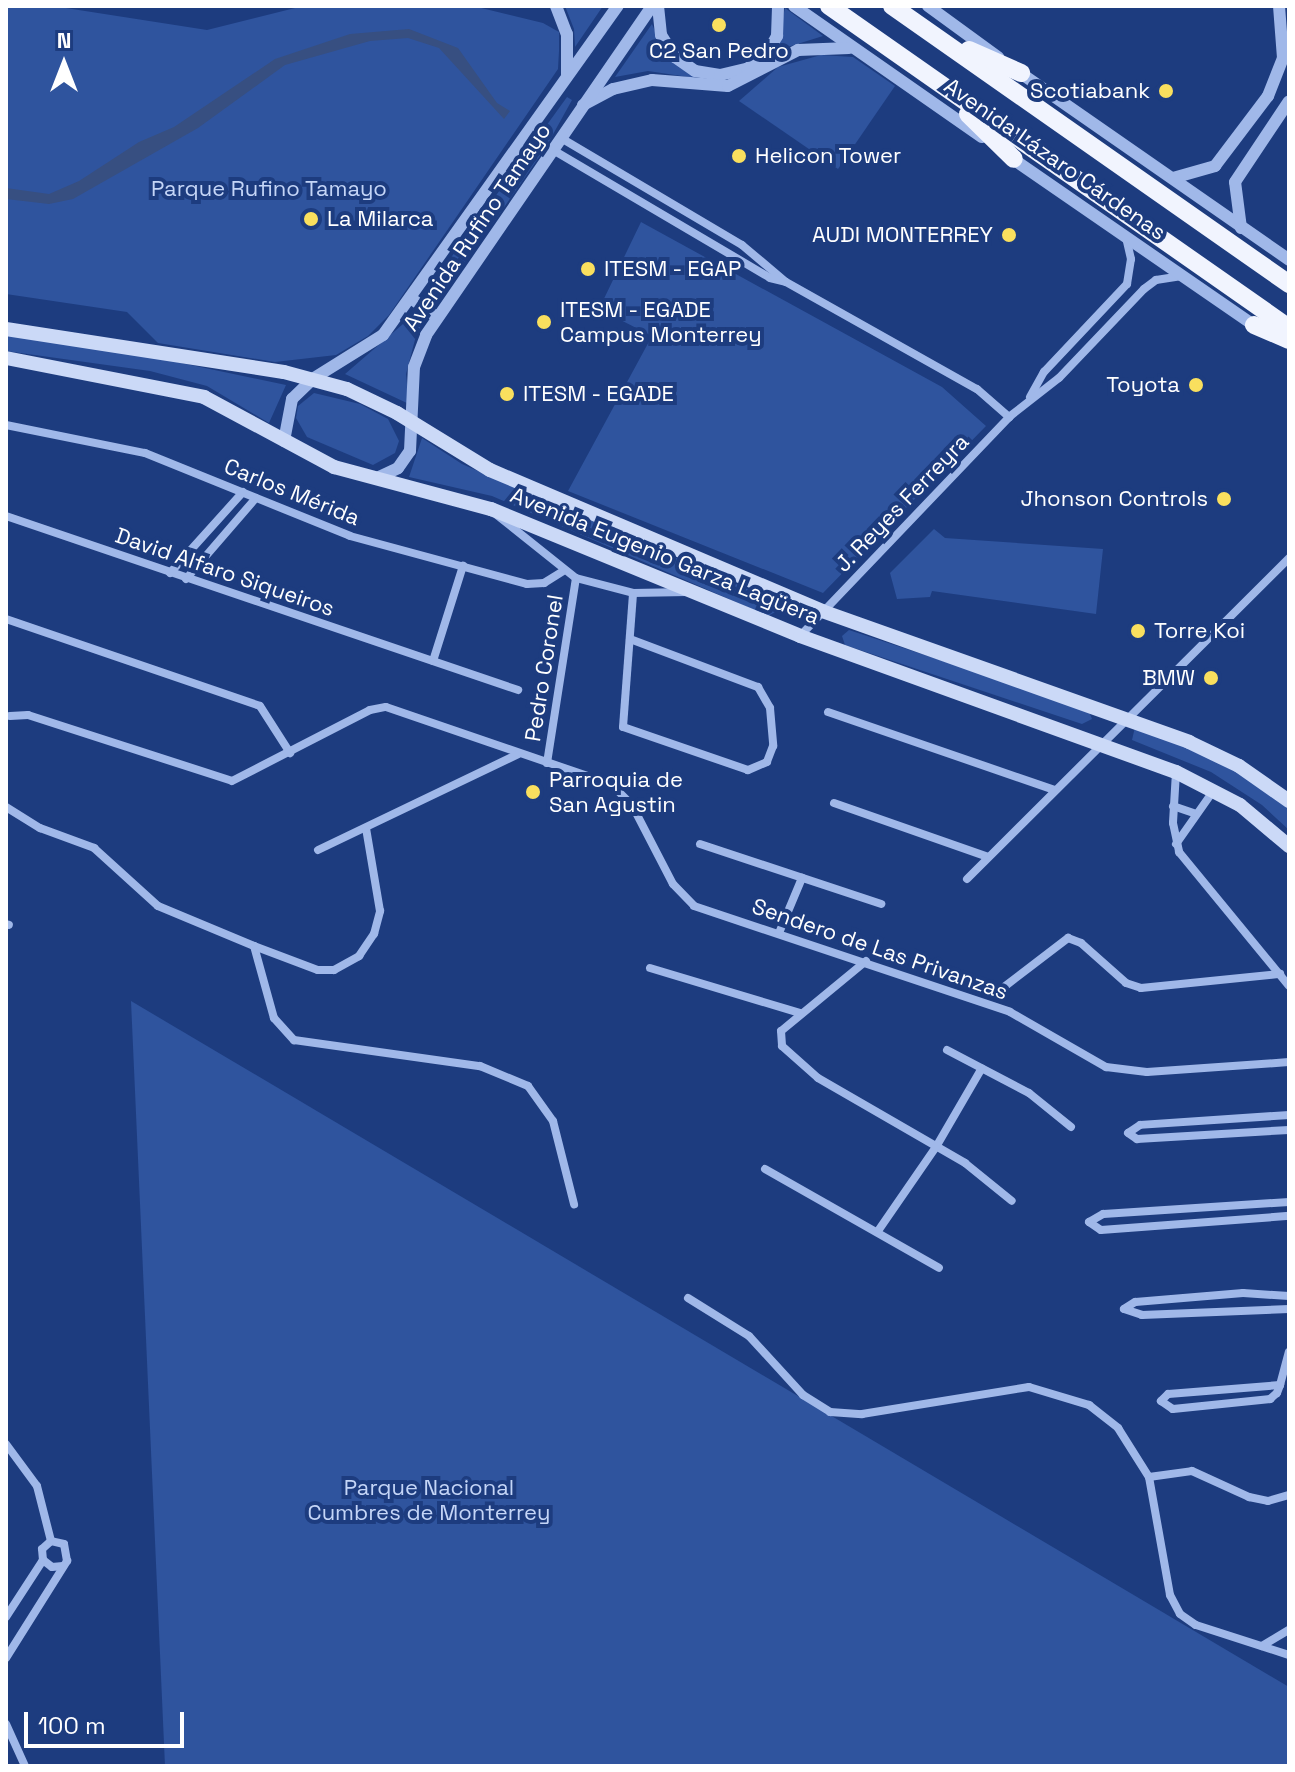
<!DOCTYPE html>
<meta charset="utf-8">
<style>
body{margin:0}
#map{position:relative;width:1295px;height:1772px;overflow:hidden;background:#1d3c7f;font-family:"Space Grotesk",sans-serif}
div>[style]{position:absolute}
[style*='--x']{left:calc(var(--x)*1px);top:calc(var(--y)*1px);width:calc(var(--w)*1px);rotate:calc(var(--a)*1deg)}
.green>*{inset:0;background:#2f549e}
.water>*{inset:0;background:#374f81}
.minor>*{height:8px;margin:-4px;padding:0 4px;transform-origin:4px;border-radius:4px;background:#a0b8e9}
.tertiary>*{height:12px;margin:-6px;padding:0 6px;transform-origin:6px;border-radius:6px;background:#a0b8e9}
.secondary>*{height:14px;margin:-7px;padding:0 7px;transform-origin:7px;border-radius:7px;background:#cbd9f7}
.trunk>*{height:18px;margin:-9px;padding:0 9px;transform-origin:9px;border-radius:9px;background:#f1f4fe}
.dots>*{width:22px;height:22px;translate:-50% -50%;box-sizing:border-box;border:4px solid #1d3c7f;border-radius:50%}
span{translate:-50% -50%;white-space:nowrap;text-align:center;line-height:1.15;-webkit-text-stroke:8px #1d3c7f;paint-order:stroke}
.poi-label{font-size:22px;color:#fff}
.right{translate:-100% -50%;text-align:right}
.left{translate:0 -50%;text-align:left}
.street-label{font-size:22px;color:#fff}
.park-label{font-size:22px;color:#c4d5f7}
.frame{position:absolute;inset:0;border:8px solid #fff;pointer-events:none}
.north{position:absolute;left:24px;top:24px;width:80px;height:80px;-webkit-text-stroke:6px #1d3c7f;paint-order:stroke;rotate:0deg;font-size:22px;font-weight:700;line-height:32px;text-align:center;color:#fff}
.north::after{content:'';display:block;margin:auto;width:28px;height:36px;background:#fff;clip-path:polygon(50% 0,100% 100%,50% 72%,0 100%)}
.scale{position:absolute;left:24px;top:1712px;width:160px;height:36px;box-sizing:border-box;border:4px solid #fff;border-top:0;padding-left:10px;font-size:24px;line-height:28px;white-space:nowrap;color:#fff;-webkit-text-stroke:6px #1d3c7f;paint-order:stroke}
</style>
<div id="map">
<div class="green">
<div style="clip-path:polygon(6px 6px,53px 6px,207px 30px,303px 6px,473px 6px,543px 23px,559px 32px,559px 51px,558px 69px,389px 315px,368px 336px,336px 355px,275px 362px,158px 343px,127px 312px,6px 294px)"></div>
<div style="clip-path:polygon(565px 6px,603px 6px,575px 47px,574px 29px)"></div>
<div style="clip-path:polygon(785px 8px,823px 36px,775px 51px)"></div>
<div style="clip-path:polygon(652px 24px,664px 52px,695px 78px,648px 71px,615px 77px)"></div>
<div style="clip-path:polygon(821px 55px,853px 57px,895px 86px,838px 169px,739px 101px,778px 67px)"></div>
<div style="clip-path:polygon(567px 97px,572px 100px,546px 147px,417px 332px,406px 374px,409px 404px,345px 374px,403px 324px)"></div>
<div style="clip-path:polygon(641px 222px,942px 387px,986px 426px,823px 593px,568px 491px,652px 336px,599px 309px)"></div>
<div style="clip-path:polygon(6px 335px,153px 357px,286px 385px,269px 423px,207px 386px,150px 371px,6px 351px)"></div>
<div style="clip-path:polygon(314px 393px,360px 404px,388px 419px,399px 441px,395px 453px,373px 465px,307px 437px,296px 418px,298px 406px)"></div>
<div style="clip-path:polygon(422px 438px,462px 464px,777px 602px,781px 609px,768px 616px,492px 496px,409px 477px)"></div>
<div style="clip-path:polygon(934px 529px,945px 538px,1103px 549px,1096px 614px,932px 591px,930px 597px,897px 599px,890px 573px)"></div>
<div style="clip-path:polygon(849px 630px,1088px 709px,1092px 719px,1082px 724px,845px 645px,842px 636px)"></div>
<div style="clip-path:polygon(1135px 727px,1217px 758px,1273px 793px,1289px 808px,1289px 830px,1262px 805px,1211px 772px,1132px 740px)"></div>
<div style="clip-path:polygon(131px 1001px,1289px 1687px,1289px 1766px,165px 1766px)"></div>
</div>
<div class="water">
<div style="clip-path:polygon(409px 29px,458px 48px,497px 103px,510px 111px,504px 119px,439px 48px,408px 38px,370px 41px,285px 65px,198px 128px,73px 199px,49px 204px,6px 199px,6px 188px,49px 194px,79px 181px,139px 142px,174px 127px,275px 59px,350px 34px)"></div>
</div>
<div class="minor">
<div style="--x:561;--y:138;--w:210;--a:30.6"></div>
<div style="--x:742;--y:245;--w:57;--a:40.1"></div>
<div style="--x:553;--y:150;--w:252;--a:30.5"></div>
<div style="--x:770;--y:278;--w:16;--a:14"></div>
<div style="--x:786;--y:282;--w:219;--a:29.3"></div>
<div style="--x:977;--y:389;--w:43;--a:41.2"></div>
<div style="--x:1030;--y:397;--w:29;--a:-61"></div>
<div style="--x:1044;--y:372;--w:121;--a:-46.7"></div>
<div style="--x:1127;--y:284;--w:25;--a:-81"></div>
<div style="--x:1131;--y:259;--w:23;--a:-103"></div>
<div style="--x:6;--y:425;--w:142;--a:11.4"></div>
<div style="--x:145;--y:453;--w:221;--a:22"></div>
<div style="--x:350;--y:536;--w:183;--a:15.2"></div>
<div style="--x:527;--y:584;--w:17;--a:-3"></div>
<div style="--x:544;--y:583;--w:22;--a:-32"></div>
<div style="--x:497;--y:515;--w:101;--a:38.6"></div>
<div style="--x:576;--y:578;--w:59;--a:14.7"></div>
<div style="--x:633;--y:593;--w:54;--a:-1.1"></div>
<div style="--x:6;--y:516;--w:541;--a:18.77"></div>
<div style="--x:170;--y:573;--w:109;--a:-48"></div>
<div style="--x:186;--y:579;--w:107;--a:-49.2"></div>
<div style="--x:6;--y:619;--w:268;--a:18.9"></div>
<div style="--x:260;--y:706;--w:56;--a:57.4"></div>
<div style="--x:800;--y:636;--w:303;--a:-46.3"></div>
<div style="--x:1009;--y:417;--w:63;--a:-38"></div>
<div style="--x:1059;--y:378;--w:123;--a:-46.3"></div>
<div style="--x:1144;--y:289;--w:15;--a:-37"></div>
<div style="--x:1156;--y:280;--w:26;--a:-9"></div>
<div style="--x:630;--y:639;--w:137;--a:20.6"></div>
<div style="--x:758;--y:687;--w:24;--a:60"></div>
<div style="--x:770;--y:708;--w:38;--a:85"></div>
<div style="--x:773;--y:746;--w:17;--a:111"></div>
<div style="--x:767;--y:762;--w:21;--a:157"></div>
<div style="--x:748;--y:770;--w:132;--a:-161"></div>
<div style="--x:623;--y:727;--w:134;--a:-85.7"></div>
<div style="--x:433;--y:661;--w:100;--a:-72.5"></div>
<div style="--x:828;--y:712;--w:240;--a:19"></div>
<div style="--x:10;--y:716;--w:18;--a:-3"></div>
<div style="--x:28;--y:715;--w:214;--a:17.9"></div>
<div style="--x:232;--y:781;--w:155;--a:-27.2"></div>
<div style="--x:370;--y:710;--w:16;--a:-11"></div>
<div style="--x:386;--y:707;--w:238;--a:18.9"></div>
<div style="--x:611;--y:784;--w:30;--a:45"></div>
<div style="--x:632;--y:805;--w:89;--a:62.6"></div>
<div style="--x:673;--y:884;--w:30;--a:46"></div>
<div style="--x:694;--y:906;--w:333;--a:18.5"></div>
<div style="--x:1010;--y:1012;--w:111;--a:29.8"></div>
<div style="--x:1106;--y:1067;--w:41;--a:7"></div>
<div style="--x:1147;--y:1072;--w:142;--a:-4"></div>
<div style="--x:547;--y:763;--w:187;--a:-81.1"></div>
<div style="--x:1176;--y:772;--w:51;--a:93.4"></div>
<div style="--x:1173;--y:823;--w:30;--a:78"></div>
<div style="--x:1179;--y:852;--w:173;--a:50.6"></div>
<div style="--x:834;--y:803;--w:163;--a:19.3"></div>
<div style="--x:1173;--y:806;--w:24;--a:19"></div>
<div style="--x:6;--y:807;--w:40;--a:32"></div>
<div style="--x:40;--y:828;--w:58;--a:20.3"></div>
<div style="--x:94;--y:848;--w:86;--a:42.2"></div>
<div style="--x:158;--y:906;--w:104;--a:22.6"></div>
<div style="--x:254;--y:946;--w:75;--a:74.5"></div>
<div style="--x:274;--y:1018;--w:30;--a:48"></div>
<div style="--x:294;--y:1040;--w:188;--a:8"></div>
<div style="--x:480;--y:1066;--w:52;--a:22.6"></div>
<div style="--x:528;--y:1086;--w:43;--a:54.5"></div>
<div style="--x:553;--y:1121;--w:86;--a:75.8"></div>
<div style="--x:700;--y:844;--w:191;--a:18.3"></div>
<div style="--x:1176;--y:844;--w:66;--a:-54.9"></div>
<div style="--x:318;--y:850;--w:222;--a:-25.6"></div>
<div style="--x:967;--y:879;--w:455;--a:-44.9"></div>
<div style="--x:6;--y:924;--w:3;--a:18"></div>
<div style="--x:779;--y:933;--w:60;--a:-67.3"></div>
<div style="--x:254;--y:946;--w:68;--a:20.6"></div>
<div style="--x:318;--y:970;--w:16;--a:0"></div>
<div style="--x:334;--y:970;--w:29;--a:-29"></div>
<div style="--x:359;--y:956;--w:27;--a:-56"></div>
<div style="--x:374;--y:934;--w:24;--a:-75"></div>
<div style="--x:380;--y:911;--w:84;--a:-99.6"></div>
<div style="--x:866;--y:961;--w:110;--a:140.5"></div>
<div style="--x:781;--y:1031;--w:15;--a:86"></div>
<div style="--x:782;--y:1046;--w:48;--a:41.6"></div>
<div style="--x:818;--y:1078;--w:170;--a:30"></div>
<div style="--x:965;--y:1163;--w:60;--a:39"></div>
<div style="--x:650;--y:968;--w:157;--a:16.7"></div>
<div style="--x:1004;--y:987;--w:81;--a:-37.4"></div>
<div style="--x:1068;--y:938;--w:14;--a:21"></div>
<div style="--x:1081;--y:943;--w:60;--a:41.6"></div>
<div style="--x:1126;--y:983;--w:16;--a:18"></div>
<div style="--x:1141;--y:988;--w:140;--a:-5.8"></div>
<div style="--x:947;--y:1050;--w:93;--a:27.7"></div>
<div style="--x:1029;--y:1093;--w:54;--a:39"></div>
<div style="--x:1289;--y:1115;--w:149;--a:176.2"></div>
<div style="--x:1140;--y:1125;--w:14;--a:146"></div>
<div style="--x:1128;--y:1133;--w:11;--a:34"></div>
<div style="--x:1137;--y:1139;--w:152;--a:-3.4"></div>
<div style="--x:765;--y:1169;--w:200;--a:29.6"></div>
<div style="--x:1289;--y:1202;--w:186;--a:176.3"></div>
<div style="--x:1103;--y:1214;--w:16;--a:150"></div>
<div style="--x:1089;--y:1222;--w:14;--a:34"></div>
<div style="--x:1101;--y:1230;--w:189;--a:-4.3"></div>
<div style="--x:878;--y:1231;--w:102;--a:-55.4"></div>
<div style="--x:936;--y:1147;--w:91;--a:-59.8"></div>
<div style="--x:1289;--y:1296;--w:46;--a:-176.3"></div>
<div style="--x:1243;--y:1293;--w:108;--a:175.2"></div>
<div style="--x:1135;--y:1302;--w:13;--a:148"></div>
<div style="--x:1124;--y:1309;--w:19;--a:18"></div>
<div style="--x:1142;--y:1315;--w:147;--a:-2.3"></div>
<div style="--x:688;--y:1298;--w:72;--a:31.9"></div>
<div style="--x:749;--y:1336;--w:80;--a:47.5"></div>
<div style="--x:803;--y:1395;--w:32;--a:32"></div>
<div style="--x:830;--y:1412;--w:32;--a:4"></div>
<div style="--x:862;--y:1414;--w:169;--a:-9.2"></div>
<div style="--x:1029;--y:1387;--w:63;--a:16.7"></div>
<div style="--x:1089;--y:1405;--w:37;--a:38"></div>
<div style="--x:1118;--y:1428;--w:58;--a:57.7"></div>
<div style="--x:1149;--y:1477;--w:120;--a:79.9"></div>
<div style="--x:1170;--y:1595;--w:21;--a:62"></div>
<div style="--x:1180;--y:1614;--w:19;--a:35"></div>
<div style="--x:1196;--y:1625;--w:98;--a:17.9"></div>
<div style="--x:1280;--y:1385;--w:112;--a:175.4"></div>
<div style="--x:1168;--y:1394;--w:10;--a:135"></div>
<div style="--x:1161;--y:1401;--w:14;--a:34"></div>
<div style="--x:1173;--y:1409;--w:98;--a:-5.9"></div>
<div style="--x:1270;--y:1399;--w:9;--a:-41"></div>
<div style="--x:1277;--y:1393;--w:9;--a:-69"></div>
<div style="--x:1280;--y:1385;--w:34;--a:-75"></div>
<div style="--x:6;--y:1444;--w:52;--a:53.6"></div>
<div style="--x:37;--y:1486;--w:57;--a:75.7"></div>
<div style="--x:1149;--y:1477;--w:43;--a:-7.9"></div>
<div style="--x:1192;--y:1471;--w:63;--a:24.5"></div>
<div style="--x:1249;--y:1497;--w:19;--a:12"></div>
<div style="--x:1268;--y:1501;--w:22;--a:-16"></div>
<div style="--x:6;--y:1617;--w:68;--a:-57"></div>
<div style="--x:1262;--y:1646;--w:31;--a:-31"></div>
<div style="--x:6;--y:1658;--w:115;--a:-57.8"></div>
<div style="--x:67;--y:1561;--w:17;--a:-100"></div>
<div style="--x:64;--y:1544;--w:13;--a:-167"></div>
<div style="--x:51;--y:1541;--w:12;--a:138"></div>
<div style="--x:42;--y:1549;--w:11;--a:85"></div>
<div style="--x:43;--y:1560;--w:11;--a:38"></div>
<div style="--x:52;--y:1567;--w:11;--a:-5"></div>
<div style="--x:6;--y:1724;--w:46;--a:65.7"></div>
</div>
<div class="tertiary">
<div style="--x:556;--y:6;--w:30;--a:69"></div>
<div style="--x:567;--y:34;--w:42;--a:90"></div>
<div style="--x:658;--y:6;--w:29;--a:84"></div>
<div style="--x:661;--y:35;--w:26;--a:58"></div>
<div style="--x:675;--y:57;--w:24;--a:35"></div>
<div style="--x:695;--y:71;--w:25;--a:9"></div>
<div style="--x:720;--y:75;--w:28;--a:-13"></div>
<div style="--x:747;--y:69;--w:25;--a:-37"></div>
<div style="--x:767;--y:54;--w:21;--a:-61"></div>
<div style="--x:777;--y:36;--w:30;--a:-88"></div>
<div style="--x:794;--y:6;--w:229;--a:34.9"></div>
<div style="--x:928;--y:6;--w:87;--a:36.1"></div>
<div style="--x:1016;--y:70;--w:333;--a:34.8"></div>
<div style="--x:583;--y:105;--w:34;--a:-28"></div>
<div style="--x:613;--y:89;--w:40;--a:-13"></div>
<div style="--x:652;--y:80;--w:76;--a:4.5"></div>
<div style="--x:728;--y:86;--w:79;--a:-27.2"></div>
<div style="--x:798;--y:50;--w:51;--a:-2.2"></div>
<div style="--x:1010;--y:157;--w:301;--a:34.6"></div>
<div style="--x:1173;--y:178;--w:44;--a:-15.9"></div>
<div style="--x:1215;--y:166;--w:88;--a:-52.9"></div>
<div style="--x:1268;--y:96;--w:41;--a:-68.5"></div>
<div style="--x:1283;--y:58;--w:52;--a:-94.4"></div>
<div style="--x:1241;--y:228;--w:46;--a:-97.4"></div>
<div style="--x:1235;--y:182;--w:97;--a:-56.3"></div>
<div style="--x:412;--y:299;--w:31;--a:36"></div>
<div style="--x:284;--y:441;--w:43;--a:-79.2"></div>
<div style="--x:292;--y:399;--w:30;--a:-44"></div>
<div style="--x:314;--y:378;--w:81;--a:-31.9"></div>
<div style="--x:383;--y:335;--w:404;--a:-54.5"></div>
<div style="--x:377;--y:478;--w:23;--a:-25"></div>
<div style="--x:398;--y:468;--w:21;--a:-55"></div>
<div style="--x:410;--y:451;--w:84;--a:-87.3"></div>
<div style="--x:414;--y:367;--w:34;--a:-69"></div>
<div style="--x:426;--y:335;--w:399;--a:-55.5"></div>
</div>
<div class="secondary">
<div style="--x:6;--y:329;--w:281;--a:8.8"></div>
<div style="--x:284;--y:372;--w:65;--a:15.1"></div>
<div style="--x:347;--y:389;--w:55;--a:25.6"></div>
<div style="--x:397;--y:413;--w:109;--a:31.5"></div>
<div style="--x:490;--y:470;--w:361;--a:23"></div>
<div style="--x:822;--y:611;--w:390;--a:19.6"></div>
<div style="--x:1189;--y:742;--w:55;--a:25.6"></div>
<div style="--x:1239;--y:766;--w:61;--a:35"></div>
<div style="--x:6;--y:358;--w:202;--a:11.1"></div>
<div style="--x:204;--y:397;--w:148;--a:28.3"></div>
<div style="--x:334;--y:467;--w:163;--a:15"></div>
<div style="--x:491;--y:509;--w:334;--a:22.3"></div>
<div style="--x:800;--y:636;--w:400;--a:19.9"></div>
<div style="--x:1176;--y:772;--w:72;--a:27.3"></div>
<div style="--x:1240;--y:805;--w:64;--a:39.9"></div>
</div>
<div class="trunk">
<div style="--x:829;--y:6;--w:562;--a:34.99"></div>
<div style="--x:892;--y:6;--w:485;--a:35"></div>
<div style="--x:969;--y:50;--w:57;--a:23.9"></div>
<div style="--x:968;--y:114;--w:64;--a:44.4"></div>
<div style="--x:1254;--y:325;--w:38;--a:23"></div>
</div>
<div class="dots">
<div style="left:719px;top:25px;background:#f9df5e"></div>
<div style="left:1166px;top:91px;background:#f9df5e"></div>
<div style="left:739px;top:156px;background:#f9df5e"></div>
<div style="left:311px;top:219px;background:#f9df5e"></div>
<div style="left:1009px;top:235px;background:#f9df5e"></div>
<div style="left:588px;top:269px;background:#f9df5e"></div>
<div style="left:544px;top:322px;background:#f9df5e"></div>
<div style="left:1196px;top:385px;background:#f9df5e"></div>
<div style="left:507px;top:394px;background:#f9df5e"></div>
<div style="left:1224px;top:499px;background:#f9df5e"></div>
<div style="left:1138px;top:631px;background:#f9df5e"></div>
<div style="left:1211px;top:678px;background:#f9df5e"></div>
<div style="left:533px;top:792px;background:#f9df5e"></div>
</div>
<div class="poi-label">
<span style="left:719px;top:51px">C2 San Pedro</span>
<span class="right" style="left:1150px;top:91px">Scotiabank</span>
<span class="left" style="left:755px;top:156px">Helicon Tower</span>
<span class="left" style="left:327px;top:219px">La Milarca</span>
<span class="right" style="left:993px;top:235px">AUDI MONTERREY</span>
<span class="left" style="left:604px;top:269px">ITESM - EGAP</span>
<span class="left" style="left:560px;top:322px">ITESM - EGADE<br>Campus Monterrey</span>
<span class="right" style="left:1180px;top:385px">Toyota</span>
<span class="left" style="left:523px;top:394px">ITESM - EGADE</span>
<span class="right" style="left:1208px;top:499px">Jhonson Controls</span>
<span class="left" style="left:1154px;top:631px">Torre Koi</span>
<span class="right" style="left:1195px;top:678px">BMW</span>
<span class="left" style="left:549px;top:792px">Parroquia de<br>San Agustin</span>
</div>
<div class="street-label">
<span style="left:1055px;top:159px;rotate:35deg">Avenida Lázaro Cárdenas</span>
<span style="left:477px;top:227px;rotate:-56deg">Avenida Rufino Tamayo</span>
<span style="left:292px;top:492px;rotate:22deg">Carlos Mérida</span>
<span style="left:902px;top:503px;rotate:-46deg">J. Reyes Ferreyra</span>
<span style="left:665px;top:556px;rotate:22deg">Avenida Eugenio Garza Lagüera</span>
<span style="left:225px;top:572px;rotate:19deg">David Alfaro Siqueiros</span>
<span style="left:544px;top:668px;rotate:-81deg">Pedro Coronel</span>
<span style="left:880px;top:949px;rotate:19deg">Sendero de Las Privanzas</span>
</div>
<div class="park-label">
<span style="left:269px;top:189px">Parque Rufino Tamayo</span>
<span style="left:429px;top:1500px">Parque Nacional<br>Cumbres de Monterrey</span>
</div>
<div class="frame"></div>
<div class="north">N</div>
<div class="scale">100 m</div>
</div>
